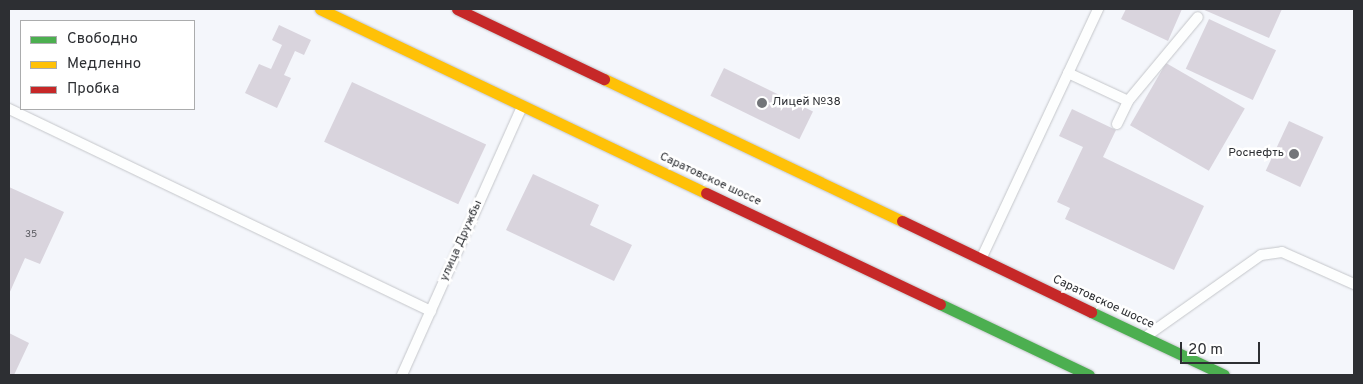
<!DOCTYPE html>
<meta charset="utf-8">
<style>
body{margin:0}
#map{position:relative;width:1363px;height:384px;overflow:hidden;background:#f4f6fb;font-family:Overpass,sans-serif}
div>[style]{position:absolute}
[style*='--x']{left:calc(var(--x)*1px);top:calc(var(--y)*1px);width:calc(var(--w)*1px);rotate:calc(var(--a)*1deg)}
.building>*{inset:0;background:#d9d4dd;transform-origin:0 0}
.roads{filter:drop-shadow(0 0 1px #c4c6ca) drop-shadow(0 0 1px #c4c6ca)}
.lane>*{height:10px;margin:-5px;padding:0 5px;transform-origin:5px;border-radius:5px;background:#fdfefe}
.fast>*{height:11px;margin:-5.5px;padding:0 5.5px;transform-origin:5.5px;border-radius:5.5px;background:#4caf50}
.slow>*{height:11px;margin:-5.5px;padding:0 5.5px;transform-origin:5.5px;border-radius:5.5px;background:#ffc107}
.jam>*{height:11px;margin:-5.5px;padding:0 5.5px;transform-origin:5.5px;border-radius:5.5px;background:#c62828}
.dots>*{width:14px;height:14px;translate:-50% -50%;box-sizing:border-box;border:2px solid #fff;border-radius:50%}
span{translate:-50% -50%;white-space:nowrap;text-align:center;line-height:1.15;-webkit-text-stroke:5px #fff;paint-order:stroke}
.number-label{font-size:10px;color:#58585e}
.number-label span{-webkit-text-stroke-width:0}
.poi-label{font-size:12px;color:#2d2f33}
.left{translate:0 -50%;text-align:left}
.right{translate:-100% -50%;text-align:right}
.street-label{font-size:12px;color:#2d2f33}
.frame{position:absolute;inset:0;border:10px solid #2d2f33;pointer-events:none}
.legend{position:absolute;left:20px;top:20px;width:175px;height:90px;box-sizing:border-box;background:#fff;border:1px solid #abacad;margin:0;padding:6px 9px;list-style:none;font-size:15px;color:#2d2f33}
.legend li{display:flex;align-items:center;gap:10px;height:25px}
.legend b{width:25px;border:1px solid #abacad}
.scale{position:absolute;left:1180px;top:342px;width:80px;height:22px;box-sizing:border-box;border:2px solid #2d2f33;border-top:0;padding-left:6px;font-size:15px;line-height:18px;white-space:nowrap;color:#2d2f33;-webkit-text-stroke:4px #fff;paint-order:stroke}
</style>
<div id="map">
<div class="building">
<div style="clip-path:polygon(1126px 9px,1182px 9px,1168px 41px,1121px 19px)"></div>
<div style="clip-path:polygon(1202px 9px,1282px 9px,1269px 38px)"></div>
<div style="left:1209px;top:19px;width:74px;height:55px;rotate:25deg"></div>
<div style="clip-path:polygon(279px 25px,311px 40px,304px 55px,295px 51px,284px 75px,291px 78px,277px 108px,245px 93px,259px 64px,271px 69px,282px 45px,272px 40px)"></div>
<div style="left:1166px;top:63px;width:91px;height:72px;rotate:30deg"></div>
<div style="left:724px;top:68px;width:99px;height:31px;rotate:26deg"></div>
<div style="left:352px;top:82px;width:148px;height:66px;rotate:25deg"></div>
<div style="clip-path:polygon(1072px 109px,1116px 130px,1103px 157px,1204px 206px,1174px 270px,1065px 219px,1070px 208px,1057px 202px,1083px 147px,1059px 136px)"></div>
<div style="left:1289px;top:121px;width:38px;height:55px;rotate:25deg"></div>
<div style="clip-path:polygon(533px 174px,599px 205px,590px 225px,632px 245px,614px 281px,506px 230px)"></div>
<div style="clip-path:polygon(9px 187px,64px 212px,40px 264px,25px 258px,9px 294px)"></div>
<div style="clip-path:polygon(9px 333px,29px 343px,14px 375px,9px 375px)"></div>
</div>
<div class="roads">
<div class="lane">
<div style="--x:1068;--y:73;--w:66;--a:25"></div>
<div style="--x:9;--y:109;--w:468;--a:25.6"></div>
<div style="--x:1117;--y:124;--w:25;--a:-64"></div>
<div style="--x:1128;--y:101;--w:109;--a:-50.2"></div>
<div style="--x:982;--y:257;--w:274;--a:-64.9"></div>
<div style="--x:1148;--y:335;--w:138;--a:-35.3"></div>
<div style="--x:1261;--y:255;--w:21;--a:-8"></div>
<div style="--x:1282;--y:252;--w:79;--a:24"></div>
<div style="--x:402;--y:375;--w:294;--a:-65.9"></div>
</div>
<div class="fast">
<div style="--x:940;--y:304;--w:165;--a:25.5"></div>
<div style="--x:1091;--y:312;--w:147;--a:25.3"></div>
</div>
<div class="slow">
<div style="--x:320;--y:9;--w:428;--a:25.5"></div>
<div style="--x:604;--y:79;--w:330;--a:25.5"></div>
</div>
<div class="jam">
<div style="--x:457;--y:9;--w:163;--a:25.5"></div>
<div style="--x:706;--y:193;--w:259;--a:25.4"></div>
<div style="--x:902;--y:221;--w:210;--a:25.7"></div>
</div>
</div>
<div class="dots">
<div style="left:762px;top:103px;background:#737579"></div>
<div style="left:1294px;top:154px;background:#737579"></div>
</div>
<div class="number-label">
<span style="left:31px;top:235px">35</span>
</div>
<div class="poi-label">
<span class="left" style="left:772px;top:103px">Лицей №38</span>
<span class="right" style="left:1284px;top:154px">Роснефть</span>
</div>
<div class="street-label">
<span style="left:710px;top:180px;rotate:25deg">Саратовское шоссе</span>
<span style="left:462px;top:241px;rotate:-66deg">улица Дружбы</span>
<span style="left:1103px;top:303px;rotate:25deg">Саратовское шоссе</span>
</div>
<div class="frame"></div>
<ul class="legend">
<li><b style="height:6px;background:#4caf50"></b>Свободно</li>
<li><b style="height:6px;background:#ffc107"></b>Медленно</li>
<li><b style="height:6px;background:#c62828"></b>Пробка</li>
</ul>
<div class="scale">20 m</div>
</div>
